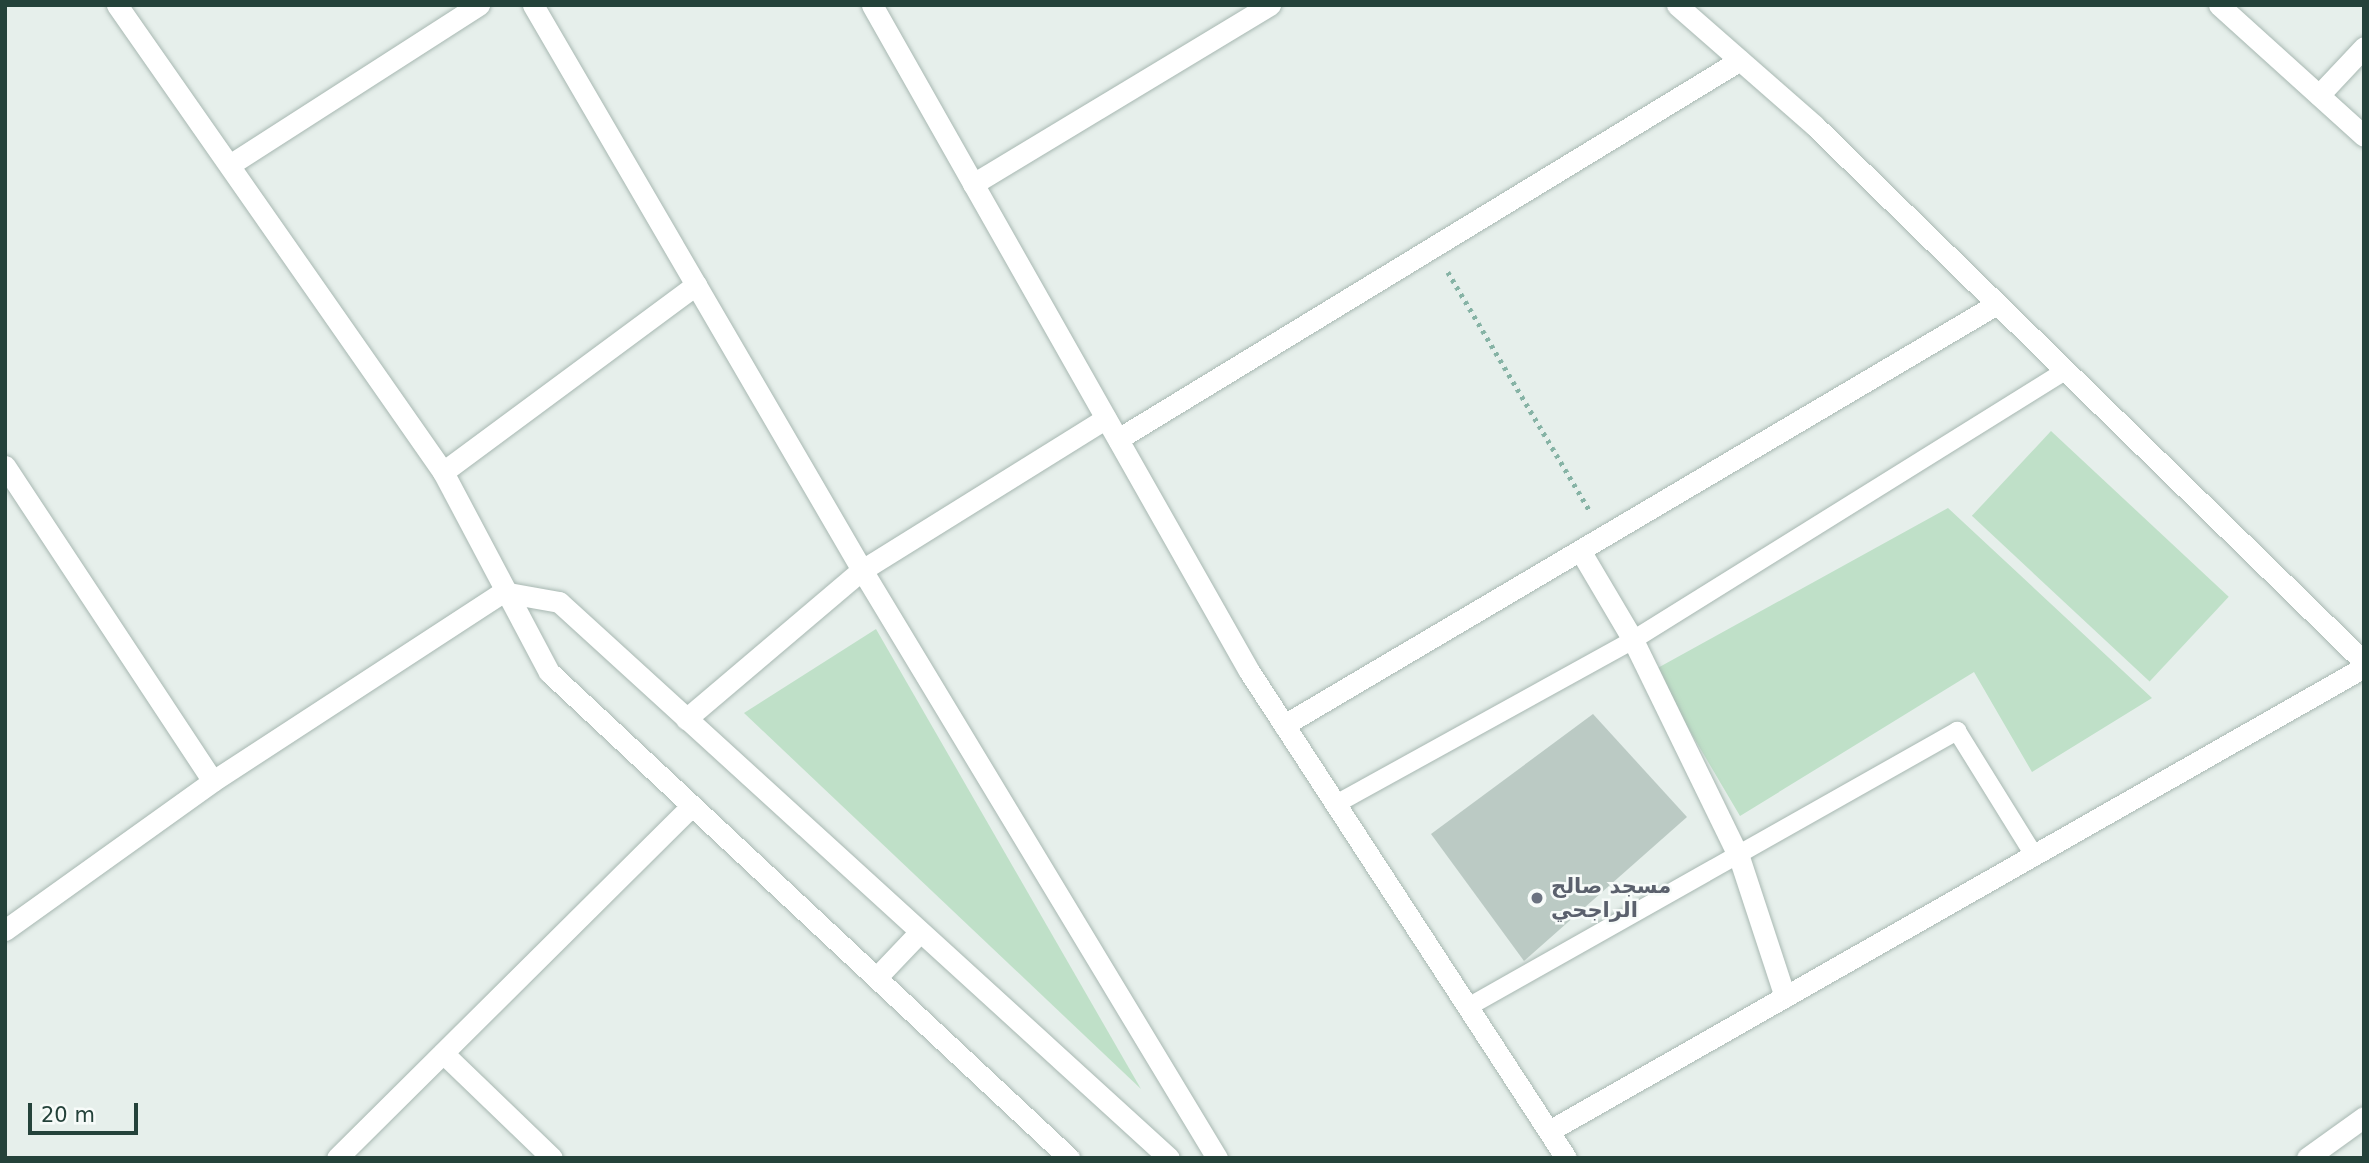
<!DOCTYPE html>
<meta charset="utf-8">
<style>
body{margin:0}
#map{position:relative;width:2369px;height:1163px;overflow:hidden;background:#e6efeb;font-family:"DejaVu Sans","Noto Sans Arabic",sans-serif}
div>[style]{position:absolute}
[style*='--x']{left:calc(var(--x)*1px);top:calc(var(--y)*1px);width:calc(var(--w)*1px);rotate:calc(var(--a)*1deg)}
.green>*{inset:0;background:#bfe0c8;transform-origin:0 0}
.building>*{inset:0;background:#bbcac4}
.path>*{height:4.5px;margin-top:-2.25px;transform-origin:0;background:repeating-linear-gradient(90deg,#86b3a5 0 3.5px,transparent 0 8.5px)}
.roads{filter:drop-shadow(0 0 2px #a8b8b2) drop-shadow(0 0 2px #a8b8b2)}
.service>*{height:18px;margin:-9px;padding:0 9px;transform-origin:9px;border-radius:9px;background:#fff}
.minor>*{height:21px;margin:-10.5px;padding:0 10.5px;transform-origin:10.5px;border-radius:10.5px;background:#fff}
.tertiary>*{height:21px;margin:-10.5px;padding:0 10.5px;transform-origin:10.5px;border-radius:10.5px;background:#fff}
.dots>*{width:19px;height:19px;translate:-50% -50%;box-sizing:border-box;border:4px solid #f7fbf9;border-radius:50%}
span{translate:-50% -50%;white-space:nowrap;text-align:center;line-height:1.15;-webkit-text-stroke:5px #f7fbf9;paint-order:stroke}
.worship-label{font-size:21px;color:#5b616d;font-weight:700}
.left{translate:0 -50%;text-align:left}
.frame{position:absolute;inset:0;border:7px solid #24423a;pointer-events:none}
.scale{position:absolute;left:28px;top:1103px;width:110px;height:32px;box-sizing:border-box;border:4px solid #24423a;border-top:0;padding-left:9px;font-size:21px;line-height:24px;white-space:nowrap;color:#24423a;-webkit-text-stroke:5px #f7fbf9;paint-order:stroke}
</style>
<div id="map">
<div class="green">
<div style="left:2051px;top:431px;width:243px;height:116px;rotate:43deg"></div>
<div style="clip-path:polygon(1948px 508px,2152px 698px,2032px 772px,1974px 672px,1740px 816px,1654px 670px)"></div>
<div style="clip-path:polygon(876px 629px,1141px 1089px,744px 713px)"></div>
</div>
<div class="building">
<div style="clip-path:polygon(1593px 714px,1687px 817px,1524px 961px,1431px 834px)"></div>
</div>
<div class="path">
<div style="--x:1448;--y:272;--w:278;--a:59.3"></div>
</div>
<div class="roads">
<div class="service">
<div style="--x:1336;--y:804;--w:339;--a:-28.9"></div>
<div style="--x:1633;--y:640;--w:509;--a:-31.91"></div>
<div style="--x:1468;--y:1007;--w:562;--a:-29.44"></div>
<div style="--x:1957;--y:731;--w:146;--a:58.2"></div>
</div>
<div class="minor">
<div style="--x:117;--y:5;--w:570;--a:55.08"></div>
<div style="--x:443;--y:472;--w:226;--a:62.1"></div>
<div style="--x:549;--y:672;--w:712;--a:43.06"></div>
<div style="--x:533;--y:5;--w:654;--a:59.79"></div>
<div style="--x:862;--y:570;--w:687;--a:58.88"></div>
<div style="--x:872;--y:5;--w:765;--a:60.49"></div>
<div style="--x:1249;--y:671;--w:581;--a:56.94"></div>
<div style="--x:1677;--y:5;--w:182;--a:41.2"></div>
<div style="--x:1814;--y:125;--w:769;--a:44.31"></div>
<div style="--x:2219;--y:5;--w:195;--a:42.1"></div>
<div style="--x:2319;--y:95;--w:66;--a:-46.8"></div>
<div style="--x:231;--y:164;--w:295;--a:-32.7"></div>
<div style="--x:973;--y:184;--w:347;--a:-31.1"></div>
<div style="--x:1118;--y:439;--w:728;--a:-31.35"></div>
<div style="--x:5;--y:466;--w:377;--a:56.6"></div>
<div style="--x:443;--y:472;--w:315;--a:-36.5"></div>
<div style="--x:1581;--y:552;--w:102;--a:59.4"></div>
<div style="--x:1633;--y:640;--w:242;--a:64"></div>
<div style="--x:1739;--y:857;--w:147;--a:71.8"></div>
<div style="--x:686;--y:719;--w:231;--a:-40.3"></div>
<div style="--x:862;--y:570;--w:287;--a:-31.9"></div>
<div style="--x:1284;--y:725;--w:826;--a:-30.57"></div>
<div style="--x:5;--y:930;--w:256;--a:-35.6"></div>
<div style="--x:213;--y:781;--w:346;--a:-33.1"></div>
<div style="--x:503;--y:592;--w:57;--a:10.1"></div>
<div style="--x:559;--y:602;--w:825;--a:42.35"></div>
<div style="--x:877;--y:977;--w:59;--a:-46.4"></div>
<div style="--x:443;--y:1053;--w:151;--a:43.9"></div>
<div style="--x:1549;--y:1131;--w:938;--a:-29.65"></div>
<div style="--x:337;--y:1158;--w:500;--a:-44.8"></div>
</div>
<div class="tertiary">
<div style="--x:2307;--y:1158;--w:70;--a:-35.7"></div>
</div>
</div>
<div class="dots">
<div style="left:1537px;top:898px;background:#6b7280"></div>
</div>
<div class="worship-label">
<span class="left" style="left:1551px;top:898px">مسجد صالح<br>الراجحي</span>
</div>
<div class="frame"></div>
<div class="scale">20 m</div>
</div>
